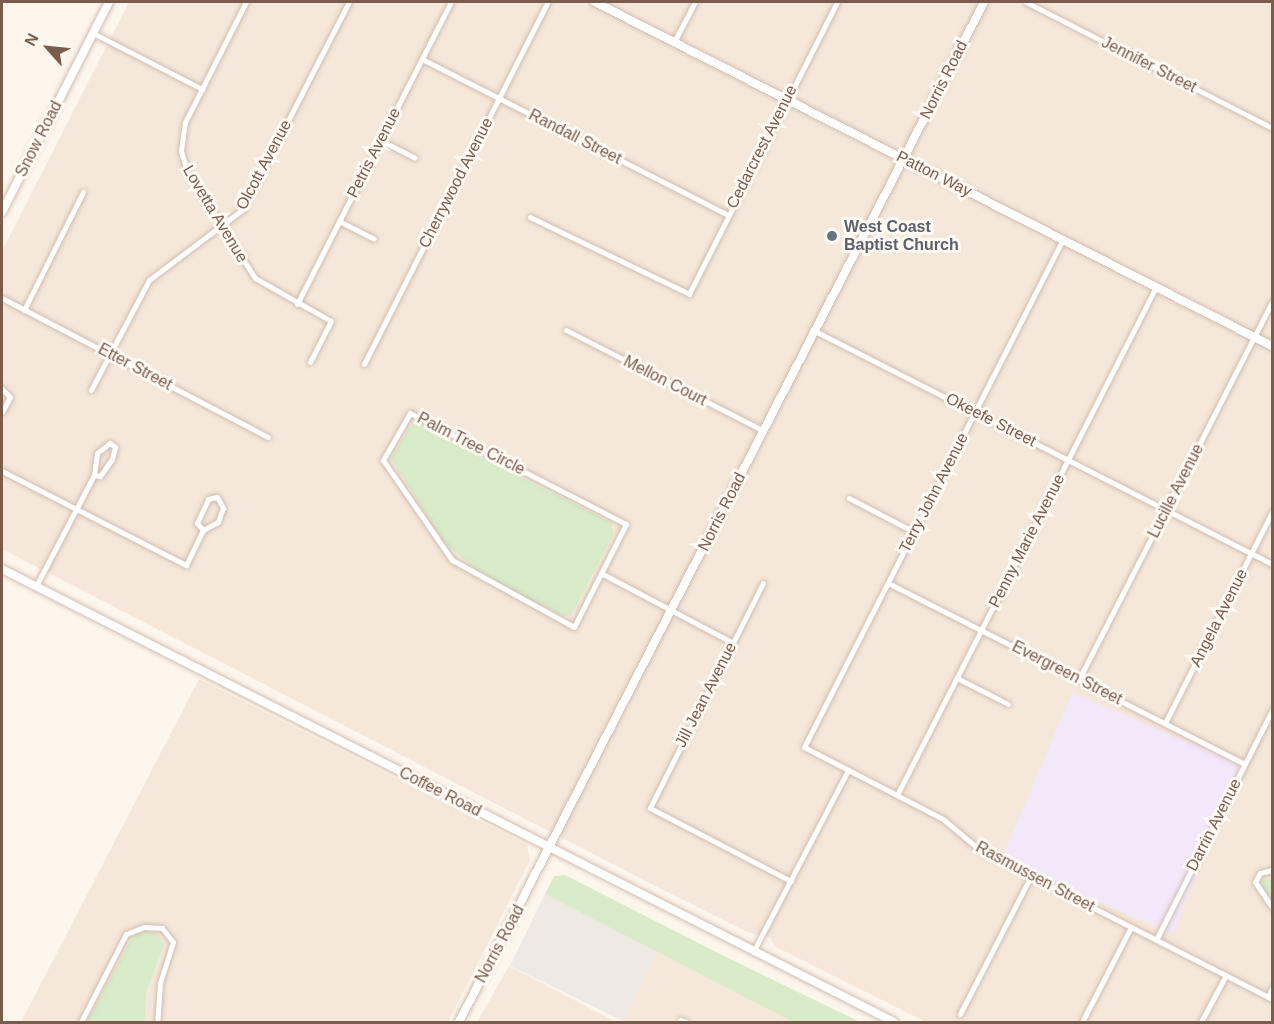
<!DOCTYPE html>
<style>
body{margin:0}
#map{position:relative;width:1274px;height:1024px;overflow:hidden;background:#fdf6ec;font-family:Helvetica,sans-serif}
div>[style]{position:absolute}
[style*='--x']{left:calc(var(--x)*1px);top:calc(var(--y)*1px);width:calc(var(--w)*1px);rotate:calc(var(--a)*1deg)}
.residential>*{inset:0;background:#f5e8da}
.industrial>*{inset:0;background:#efe9e4;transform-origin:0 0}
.education>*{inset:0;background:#f3e8fa;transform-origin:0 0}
.green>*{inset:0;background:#d8ecc9}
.roads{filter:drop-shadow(0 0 2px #d1beb0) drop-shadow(0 0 2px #d1beb0)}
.street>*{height:5px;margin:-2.5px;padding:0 2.5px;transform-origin:2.5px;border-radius:2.5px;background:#fff}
.secondary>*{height:8px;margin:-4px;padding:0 4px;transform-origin:4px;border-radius:4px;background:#fff}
.dots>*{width:16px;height:16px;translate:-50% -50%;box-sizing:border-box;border:3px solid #fffaf3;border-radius:50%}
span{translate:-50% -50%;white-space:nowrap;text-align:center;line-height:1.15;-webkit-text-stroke:6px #fffaf3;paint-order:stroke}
.street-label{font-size:16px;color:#7a5c4d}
.worship-label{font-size:16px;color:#5b616d;font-weight:700}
.left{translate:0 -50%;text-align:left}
.frame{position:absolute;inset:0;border:3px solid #7a5c4d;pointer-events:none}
.north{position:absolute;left:18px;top:18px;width:60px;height:60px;-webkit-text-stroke:4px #fffaf3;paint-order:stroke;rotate:297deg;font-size:16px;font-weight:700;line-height:24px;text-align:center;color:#7a5c4d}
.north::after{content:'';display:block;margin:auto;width:21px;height:27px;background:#7a5c4d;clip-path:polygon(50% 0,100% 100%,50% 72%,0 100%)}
</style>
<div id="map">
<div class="residential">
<div style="clip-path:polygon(129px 2px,1272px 2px,1272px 1022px,926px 1022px,774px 946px,770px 937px,749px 933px,657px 887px,2px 549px,2px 251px)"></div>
<div style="clip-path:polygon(199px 679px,527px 845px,530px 860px,448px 1022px,21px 1022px)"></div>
<div style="clip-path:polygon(659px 949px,803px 1022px,621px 1022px)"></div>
<div style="clip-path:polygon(509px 966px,616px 1022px,477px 1022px)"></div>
</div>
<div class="industrial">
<div style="left:545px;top:894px;width:127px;height:80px;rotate:26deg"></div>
</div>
<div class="education">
<div style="left:1072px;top:693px;width:186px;height:182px;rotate:23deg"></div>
</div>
<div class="green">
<div style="clip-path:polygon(412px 423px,612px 523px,613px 535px,571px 615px,563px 616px,484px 576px,441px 540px,391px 458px)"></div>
<div style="clip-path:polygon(565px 875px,722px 955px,860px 1022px,793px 1022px,545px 894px,554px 876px)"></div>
<div style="clip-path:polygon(1272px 879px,1272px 901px,1260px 886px,1262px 880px)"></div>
<div style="clip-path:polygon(143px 930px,156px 933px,164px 944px,146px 992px,145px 1022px,87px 1022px,132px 937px)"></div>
</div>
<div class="roads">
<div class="street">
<div style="--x:246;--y:2;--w:135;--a:116.9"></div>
<div style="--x:185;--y:122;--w:29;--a:98"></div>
<div style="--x:181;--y:151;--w:21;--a:73"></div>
<div style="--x:187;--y:171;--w:127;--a:57.6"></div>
<div style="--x:255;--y:278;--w:87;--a:29.5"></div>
<div style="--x:331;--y:321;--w:46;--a:117.1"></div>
<div style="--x:1026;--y:2;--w:276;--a:27.1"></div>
<div style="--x:93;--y:33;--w:123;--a:27.2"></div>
<div style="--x:674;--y:42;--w:45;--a:-62.3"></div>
<div style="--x:422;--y:59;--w:343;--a:27"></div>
<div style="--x:380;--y:140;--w:39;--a:27"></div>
<div style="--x:530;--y:217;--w:177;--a:25.8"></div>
<div style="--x:689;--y:294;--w:327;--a:-63.1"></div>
<div style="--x:339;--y:221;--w:39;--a:27"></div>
<div style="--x:1063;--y:239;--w:570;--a:117.01"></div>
<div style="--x:804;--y:747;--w:157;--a:27.4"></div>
<div style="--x:943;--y:819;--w:48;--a:40"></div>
<div style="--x:980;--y:850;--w:328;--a:27"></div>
<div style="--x:2;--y:298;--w:300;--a:27.6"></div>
<div style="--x:297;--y:304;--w:339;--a:-63"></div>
<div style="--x:24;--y:310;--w:132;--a:-63.4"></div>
<div style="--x:566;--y:330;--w:222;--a:27"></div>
<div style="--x:815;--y:331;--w:513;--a:27.01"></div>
<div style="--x:364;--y:364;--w:406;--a:-63.1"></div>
<div style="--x:2;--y:389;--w:11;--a:45"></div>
<div style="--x:10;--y:397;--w:17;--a:118"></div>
<div style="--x:91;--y:390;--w:124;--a:-62.2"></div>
<div style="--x:149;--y:280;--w:116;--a:-37"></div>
<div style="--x:242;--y:210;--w:234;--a:-62.8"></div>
<div style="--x:410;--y:413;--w:243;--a:27.2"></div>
<div style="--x:626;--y:524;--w:115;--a:116.8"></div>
<div style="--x:574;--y:627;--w:139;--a:-151.2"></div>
<div style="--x:452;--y:560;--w:121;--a:-124.6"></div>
<div style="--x:383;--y:460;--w:54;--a:-60.1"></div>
<div style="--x:2;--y:471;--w:207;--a:27.1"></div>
<div style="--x:186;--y:565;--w:39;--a:-64"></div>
<div style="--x:203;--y:530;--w:9;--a:-131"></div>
<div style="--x:197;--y:523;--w:26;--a:-65"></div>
<div style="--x:208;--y:499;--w:9;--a:-13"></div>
<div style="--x:217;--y:497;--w:13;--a:61"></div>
<div style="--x:223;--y:508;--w:15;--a:110"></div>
<div style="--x:218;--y:522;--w:17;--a:152"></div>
<div style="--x:849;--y:498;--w:73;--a:27.6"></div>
<div style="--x:601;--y:573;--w:149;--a:27.9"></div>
<div style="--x:763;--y:583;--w:252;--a:116.7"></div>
<div style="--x:650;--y:808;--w:159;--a:27.4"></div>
<div style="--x:888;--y:583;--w:400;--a:26.9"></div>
<div style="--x:36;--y:586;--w:125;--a:-62.4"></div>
<div style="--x:94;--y:475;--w:22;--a:-82"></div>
<div style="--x:97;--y:453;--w:16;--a:-38"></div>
<div style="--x:110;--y:443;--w:6;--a:39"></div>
<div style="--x:115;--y:447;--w:12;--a:104"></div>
<div style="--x:112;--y:459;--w:21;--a:125"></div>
<div style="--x:100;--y:476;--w:6;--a:-171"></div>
<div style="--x:957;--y:678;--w:57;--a:27"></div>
<div style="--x:1079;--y:679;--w:424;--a:-62.9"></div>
<div style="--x:1165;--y:723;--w:237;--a:-63.1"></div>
<div style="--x:897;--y:795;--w:570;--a:-62.99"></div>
<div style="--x:1272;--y:870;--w:12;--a:166"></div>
<div style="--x:1260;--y:873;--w:10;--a:119"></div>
<div style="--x:1255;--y:882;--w:30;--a:56"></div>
<div style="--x:1156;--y:940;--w:258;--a:-63.2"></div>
<div style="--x:753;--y:952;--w:205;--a:-62.4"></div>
<div style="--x:1268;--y:997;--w:10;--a:-66"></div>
<div style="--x:960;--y:1014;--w:155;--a:-62.8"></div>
<div style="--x:680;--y:1020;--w:6;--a:18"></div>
<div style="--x:81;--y:1022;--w:99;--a:-62.9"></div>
<div style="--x:126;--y:934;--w:19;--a:-21"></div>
<div style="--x:144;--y:927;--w:18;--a:3"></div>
<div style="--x:162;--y:928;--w:18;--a:52"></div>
<div style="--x:173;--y:942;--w:43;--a:107.6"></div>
<div style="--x:160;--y:983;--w:39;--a:94"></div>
<div style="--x:1082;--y:1022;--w:107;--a:-62.7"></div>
<div style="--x:1201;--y:1022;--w:53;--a:-62"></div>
</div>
<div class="secondary">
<div style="--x:595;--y:2;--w:759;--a:26.94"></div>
<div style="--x:2;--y:212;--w:236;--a:-63"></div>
<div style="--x:2;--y:569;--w:1000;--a:26.92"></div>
<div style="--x:459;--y:1022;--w:1147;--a:-62.76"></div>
</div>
</div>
<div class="dots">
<div style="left:832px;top:236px;background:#6b7280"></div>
</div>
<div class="street-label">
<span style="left:1149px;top:65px;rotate:27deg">Jennifer Street</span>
<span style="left:944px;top:80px;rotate:-63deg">Norris Road</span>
<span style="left:575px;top:137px;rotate:27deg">Randall Street</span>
<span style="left:39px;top:139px;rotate:-63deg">Snow Road</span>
<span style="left:762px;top:147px;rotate:-63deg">Cedarcrest Avenue</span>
<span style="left:374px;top:153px;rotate:-63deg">Petris Avenue</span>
<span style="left:264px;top:165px;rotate:-62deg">Olcott Avenue</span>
<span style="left:934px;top:174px;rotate:27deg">Patton Way</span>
<span style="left:456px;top:183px;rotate:-63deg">Cherrywood Avenue</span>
<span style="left:215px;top:214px;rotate:59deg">Lovetta Avenue</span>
<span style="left:135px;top:367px;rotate:28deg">Etter Street</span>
<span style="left:665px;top:381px;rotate:27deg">Mellon Court</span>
<span style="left:991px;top:420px;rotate:27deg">Okeefe Street</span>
<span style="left:471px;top:444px;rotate:27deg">Palm Tree Circle</span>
<span style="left:1176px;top:491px;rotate:-63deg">Lucille Avenue</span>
<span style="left:934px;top:493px;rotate:-63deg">Terry John Avenue</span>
<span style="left:722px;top:512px;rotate:-63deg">Norris Road</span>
<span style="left:1027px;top:541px;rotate:-63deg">Penny Marie Avenue</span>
<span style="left:1219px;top:618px;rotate:-63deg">Angela Avenue</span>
<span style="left:1067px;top:673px;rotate:27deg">Evergreen Street</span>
<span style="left:706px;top:695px;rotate:-63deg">Jill Jean Avenue</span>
<span style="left:440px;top:792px;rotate:27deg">Coffee Road</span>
<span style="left:1214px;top:825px;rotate:-63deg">Darrin Avenue</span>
<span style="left:1035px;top:877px;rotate:28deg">Rasmussen Street</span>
<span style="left:500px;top:944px;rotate:-62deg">Norris Road</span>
</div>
<div class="worship-label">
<span class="left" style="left:844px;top:236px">West Coast<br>Baptist Church</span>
</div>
<div class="frame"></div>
<div class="north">N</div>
</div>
